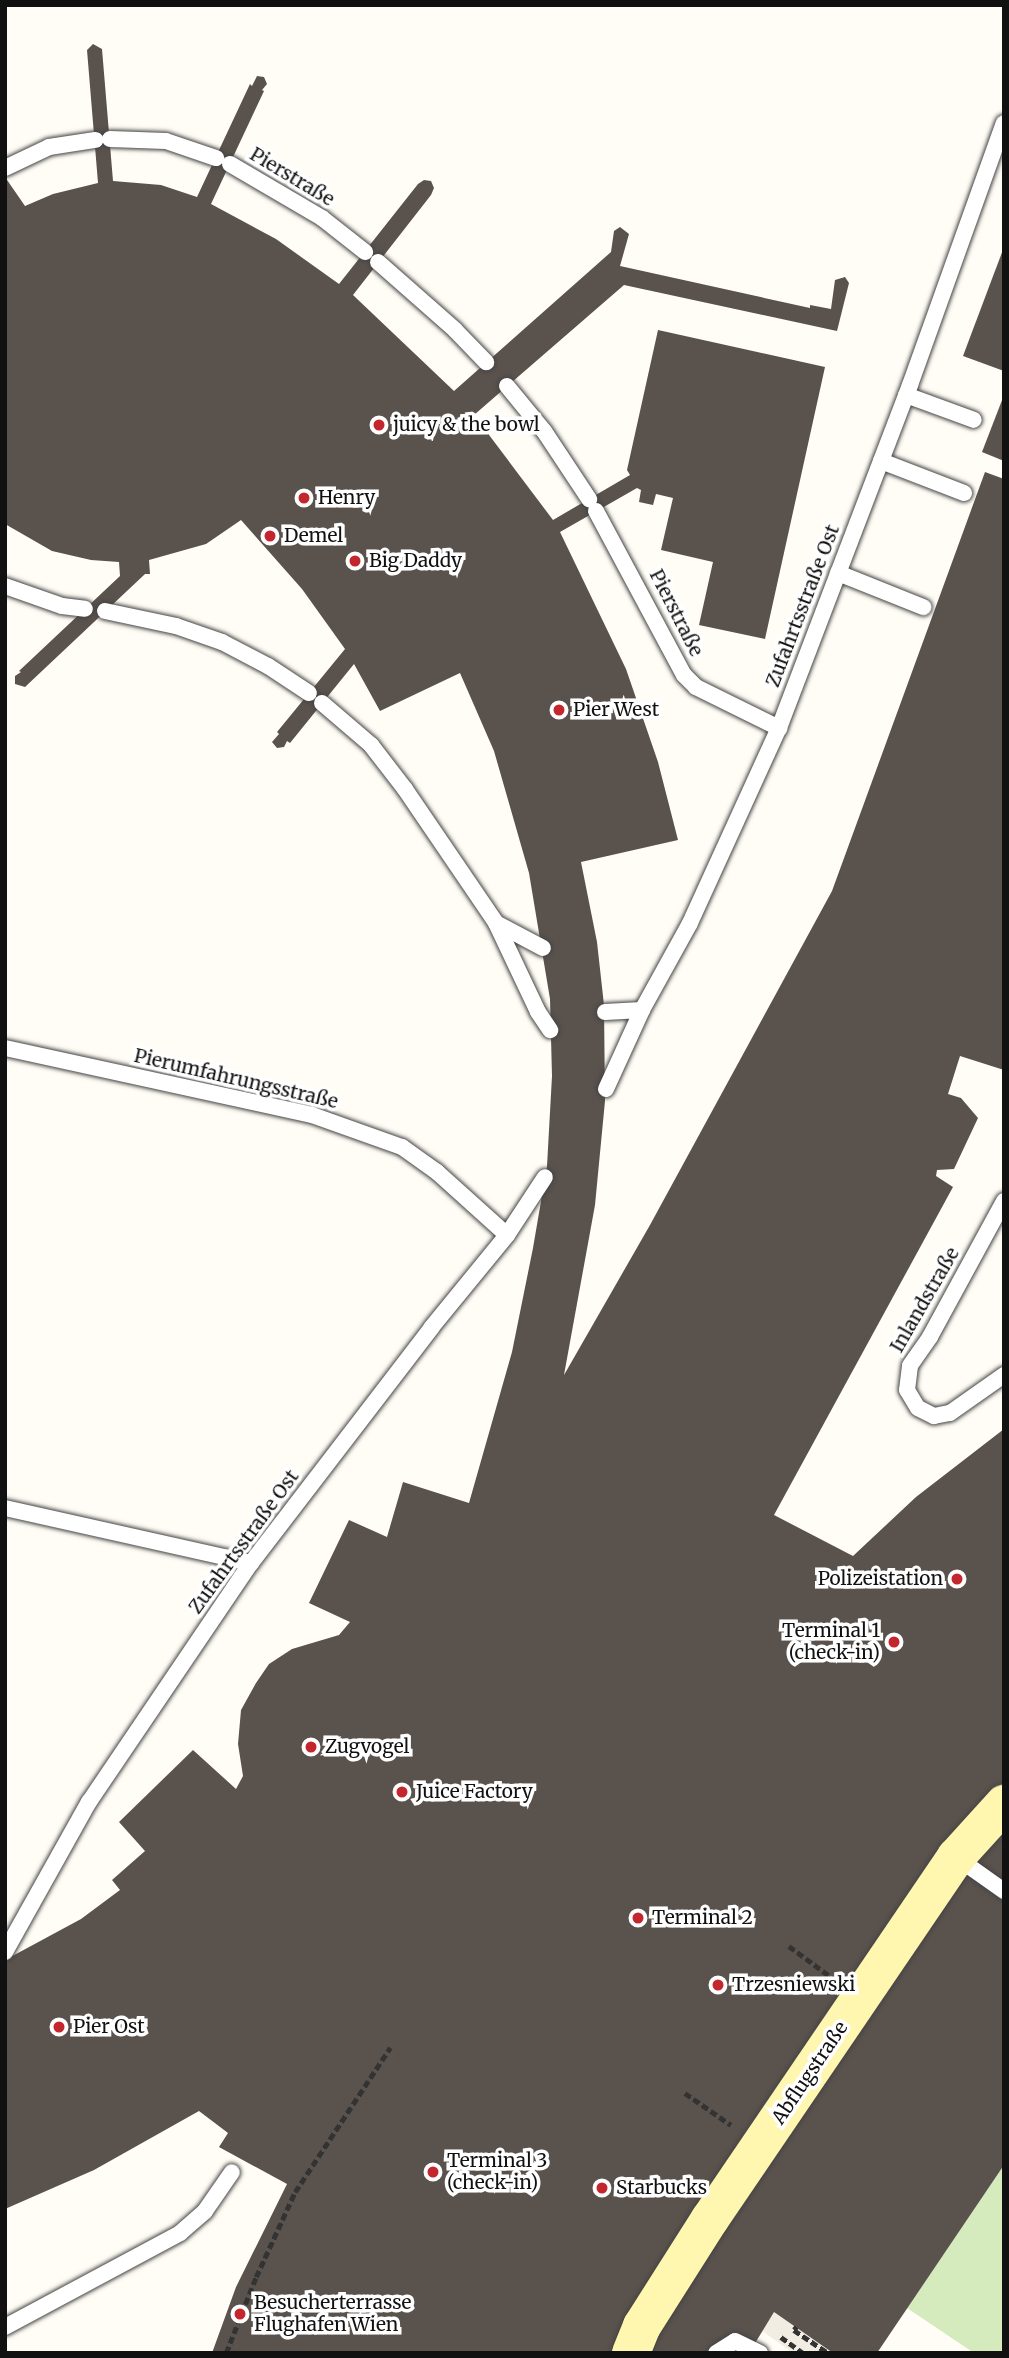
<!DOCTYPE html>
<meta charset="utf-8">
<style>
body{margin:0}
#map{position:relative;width:1009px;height:2358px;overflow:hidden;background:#fffdf5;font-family:Merriweather,serif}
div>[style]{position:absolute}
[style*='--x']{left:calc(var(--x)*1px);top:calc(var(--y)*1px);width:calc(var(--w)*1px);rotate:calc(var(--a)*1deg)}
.green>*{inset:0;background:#d5ebbd}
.plaza>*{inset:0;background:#f1ede2}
.building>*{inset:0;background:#5a524d}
.path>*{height:4.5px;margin-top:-2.25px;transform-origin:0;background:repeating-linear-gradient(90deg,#333 0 7px,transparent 0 10.5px)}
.roads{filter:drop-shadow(0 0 2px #444) drop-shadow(0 0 2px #444)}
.lane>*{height:16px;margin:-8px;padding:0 8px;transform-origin:8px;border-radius:8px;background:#fff}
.secondary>*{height:38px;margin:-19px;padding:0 19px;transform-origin:19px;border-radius:19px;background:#fff6b0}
.dots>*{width:19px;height:19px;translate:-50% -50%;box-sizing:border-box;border:4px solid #fff;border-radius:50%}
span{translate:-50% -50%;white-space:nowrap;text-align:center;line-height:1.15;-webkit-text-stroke:7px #fff;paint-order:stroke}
.street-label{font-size:19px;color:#111}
.poi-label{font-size:19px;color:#111}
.left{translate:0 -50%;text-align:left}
.right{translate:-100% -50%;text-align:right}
.frame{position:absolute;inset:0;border:7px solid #111;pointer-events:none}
</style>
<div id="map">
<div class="green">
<div style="clip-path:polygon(1004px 2165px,1004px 2353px,974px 2353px,907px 2308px)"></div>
</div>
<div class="plaza">
<div style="clip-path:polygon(774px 2312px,833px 2353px,793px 2353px,761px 2330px)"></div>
</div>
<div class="building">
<div style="clip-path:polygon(93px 44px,102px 49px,113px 181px,161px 185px,197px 197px,250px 84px,252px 86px,257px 76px,264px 77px,267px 84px,262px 90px,264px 91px,211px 204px,276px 239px,339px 284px,418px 184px,424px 180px,431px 181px,434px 188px,431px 195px,353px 295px,454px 391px,611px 252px,614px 231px,620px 227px,629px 234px,620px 266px,810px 308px,810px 305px,831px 309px,835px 280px,845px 277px,849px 283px,837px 331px,624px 285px,474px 415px,553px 520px,630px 475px,627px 470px,658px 330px,825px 367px,765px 639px,699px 625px,713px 562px,661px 550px,673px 498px,656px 494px,653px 505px,639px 502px,641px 490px,637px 488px,560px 532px,626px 669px,658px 762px,678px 840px,581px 862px,597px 942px,604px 1005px,605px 1101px,595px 1205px,564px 1375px,650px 1225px,832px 891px,985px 472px,1004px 479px,1004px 1070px,960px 1056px,948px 1094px,961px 1098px,978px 1118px,954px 1169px,937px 1170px,936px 1176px,953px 1187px,774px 1515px,853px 1556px,916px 1497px,1004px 1429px,1004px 2165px,877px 2353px,833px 2353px,774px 2312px,749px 2353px,212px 2353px,236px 2287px,287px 2184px,219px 2147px,228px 2133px,199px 2111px,94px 2170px,5px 2209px,5px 1960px,81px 1919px,120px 1890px,112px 1880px,145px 1851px,119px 1822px,193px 1750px,236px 1789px,243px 1776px,238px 1744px,241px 1710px,256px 1683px,269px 1664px,292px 1649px,339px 1635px,350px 1622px,309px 1603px,349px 1520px,387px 1537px,403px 1482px,469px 1503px,512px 1352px,533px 1248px,547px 1166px,552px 1076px,550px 999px,529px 873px,494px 751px,460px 673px,380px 711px,354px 664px,290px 743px,287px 741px,284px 747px,277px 748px,272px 742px,279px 734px,277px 732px,345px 649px,302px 589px,241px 520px,206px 544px,149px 560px,150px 574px,145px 574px,25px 687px,15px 684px,15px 676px,21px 672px,19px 671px,120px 576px,119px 562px,91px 560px,52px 551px,5px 524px,5px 177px,25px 206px,53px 194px,98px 183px,87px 50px)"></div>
<div style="clip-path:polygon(1004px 247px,1004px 371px,963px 356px)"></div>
<div style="clip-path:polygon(1004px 395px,1004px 461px,982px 452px)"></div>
</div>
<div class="path">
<div style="--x:789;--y:1946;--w:52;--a:36.4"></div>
<div style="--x:685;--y:2093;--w:56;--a:34.8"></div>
<div style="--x:797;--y:2327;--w:4;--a:135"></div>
<div style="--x:794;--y:2330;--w:41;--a:34.1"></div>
<div style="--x:781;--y:2337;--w:27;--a:36"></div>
<div style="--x:226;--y:2353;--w:82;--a:-68.5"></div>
<div style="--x:256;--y:2277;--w:94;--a:-65.4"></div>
<div style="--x:295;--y:2192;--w:173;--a:-56.6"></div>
</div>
<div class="roads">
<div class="lane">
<div style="--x:110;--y:139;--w:56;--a:2"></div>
<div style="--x:166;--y:141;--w:53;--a:18.8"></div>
<div style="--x:230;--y:164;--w:107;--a:30.4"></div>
<div style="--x:322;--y:218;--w:55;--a:38.3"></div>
<div style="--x:5;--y:168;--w:49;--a:-25.5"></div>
<div style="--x:49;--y:147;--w:47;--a:-8.7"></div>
<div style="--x:378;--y:262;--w:103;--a:41.4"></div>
<div style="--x:455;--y:330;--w:45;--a:45.9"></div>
<div style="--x:507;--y:386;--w:58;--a:50.6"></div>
<div style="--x:544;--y:431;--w:82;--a:56.5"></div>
<div style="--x:906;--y:395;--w:72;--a:20.2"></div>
<div style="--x:881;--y:461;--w:89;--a:21.1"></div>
<div style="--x:596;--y:511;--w:186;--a:61.8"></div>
<div style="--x:684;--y:675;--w:17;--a:45"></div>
<div style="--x:696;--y:687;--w:93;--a:26.3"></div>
<div style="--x:838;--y:573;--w:92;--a:21.8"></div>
<div style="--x:5;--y:586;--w:60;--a:19.3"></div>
<div style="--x:62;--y:606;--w:23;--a:7"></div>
<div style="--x:105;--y:611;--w:73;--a:11.9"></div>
<div style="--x:176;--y:626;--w:49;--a:19.2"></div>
<div style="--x:222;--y:642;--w:52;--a:27.6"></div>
<div style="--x:268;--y:666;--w:49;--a:33.4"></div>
<div style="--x:322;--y:703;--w:65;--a:40.6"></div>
<div style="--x:371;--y:745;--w:56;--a:52.3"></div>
<div style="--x:405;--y:789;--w:162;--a:55.8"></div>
<div style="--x:496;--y:923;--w:98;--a:64.7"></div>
<div style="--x:538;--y:1012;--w:22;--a:56"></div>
<div style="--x:496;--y:923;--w:53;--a:28"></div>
<div style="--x:605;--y:1012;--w:37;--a:-3"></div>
<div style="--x:5;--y:1048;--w:314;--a:12.3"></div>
<div style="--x:312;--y:1115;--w:96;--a:19.6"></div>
<div style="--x:402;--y:1147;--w:43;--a:35.5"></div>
<div style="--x:437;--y:1172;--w:94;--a:42"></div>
<div style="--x:606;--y:1089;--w:87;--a:-65.5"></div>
<div style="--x:642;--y:1010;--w:99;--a:-61.1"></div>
<div style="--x:690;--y:923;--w:214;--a:-65.5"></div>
<div style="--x:779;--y:728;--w:367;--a:-69.1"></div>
<div style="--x:910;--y:385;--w:278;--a:-70.3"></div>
<div style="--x:1004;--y:1201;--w:155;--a:118.6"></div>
<div style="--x:930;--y:1337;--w:35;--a:125"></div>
<div style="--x:910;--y:1366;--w:24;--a:97"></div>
<div style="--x:907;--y:1390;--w:21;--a:59"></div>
<div style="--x:918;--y:1408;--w:18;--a:27"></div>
<div style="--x:934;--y:1416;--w:16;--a:-11"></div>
<div style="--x:950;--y:1413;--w:66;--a:-35.1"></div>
<div style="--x:5;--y:1508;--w:252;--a:12.6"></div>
<div style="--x:956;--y:1857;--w:59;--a:35.3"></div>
<div style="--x:5;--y:1952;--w:172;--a:-60.8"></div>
<div style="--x:89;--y:1802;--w:289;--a:-55.9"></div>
<div style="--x:251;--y:1563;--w:296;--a:-52.5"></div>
<div style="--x:431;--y:1328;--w:120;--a:-50.7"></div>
<div style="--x:507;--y:1235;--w:69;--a:-56.8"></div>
<div style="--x:5;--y:2327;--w:199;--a:-28.2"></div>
<div style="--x:180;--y:2233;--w:33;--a:-41"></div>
<div style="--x:205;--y:2211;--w:47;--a:-55.3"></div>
<div style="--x:716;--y:2353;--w:22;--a:-32"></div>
<div style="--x:735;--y:2341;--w:28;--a:26"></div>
</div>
<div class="secondary">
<div style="--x:631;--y:2353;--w:29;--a:-68"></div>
<div style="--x:642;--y:2326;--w:127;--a:-57.6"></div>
<div style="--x:710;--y:2219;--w:438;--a:-55.8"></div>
<div style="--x:956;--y:1857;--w:72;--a:-47.8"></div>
</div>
</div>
<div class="dots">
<div style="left:379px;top:425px;background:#c4262e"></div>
<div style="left:304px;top:498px;background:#c4262e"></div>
<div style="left:270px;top:536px;background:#c4262e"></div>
<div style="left:355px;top:561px;background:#c4262e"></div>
<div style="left:559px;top:710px;background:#c4262e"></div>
<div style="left:957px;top:1579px;background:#c4262e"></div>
<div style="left:894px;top:1642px;background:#c4262e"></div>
<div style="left:311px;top:1747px;background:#c4262e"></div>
<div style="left:402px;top:1792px;background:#c4262e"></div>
<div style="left:638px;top:1918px;background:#c4262e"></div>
<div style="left:718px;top:1985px;background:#c4262e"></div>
<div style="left:59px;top:2027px;background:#c4262e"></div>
<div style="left:433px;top:2172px;background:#c4262e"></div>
<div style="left:602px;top:2188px;background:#c4262e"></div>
<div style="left:240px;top:2314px;background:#c4262e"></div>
</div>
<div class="street-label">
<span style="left:292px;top:177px;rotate:31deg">Pierstraße</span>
<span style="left:803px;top:606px;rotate:-69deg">Zufahrtsstraße Ost</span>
<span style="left:676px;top:613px;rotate:63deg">Pierstraße</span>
<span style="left:236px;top:1079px;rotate:13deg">Pierumfahrungsstraße</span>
<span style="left:925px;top:1300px;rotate:-60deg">Inlandstraße</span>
<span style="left:244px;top:1542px;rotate:-54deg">Zufahrtsstraße Ost</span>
<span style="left:810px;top:2073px;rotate:-56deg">Abflugstraße</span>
</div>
<div class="poi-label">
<span class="left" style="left:393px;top:425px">juicy &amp; the bowl</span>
<span class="left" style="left:318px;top:498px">Henry</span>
<span class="left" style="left:284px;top:536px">Demel</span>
<span class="left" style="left:369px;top:561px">Big Daddy</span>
<span class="left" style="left:573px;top:710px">Pier West</span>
<span class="right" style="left:943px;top:1579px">Polizeistation</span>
<span class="right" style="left:880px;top:1642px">Terminal 1<br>(check-in)</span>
<span class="left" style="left:325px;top:1747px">Zugvogel</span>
<span class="left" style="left:416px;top:1792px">Juice Factory</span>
<span class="left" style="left:652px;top:1918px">Terminal 2</span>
<span class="left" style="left:732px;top:1985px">Trzesniewski</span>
<span class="left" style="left:73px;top:2027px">Pier Ost</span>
<span class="left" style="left:447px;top:2172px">Terminal 3<br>(check-in)</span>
<span class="left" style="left:616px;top:2188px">Starbucks</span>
<span class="left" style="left:254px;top:2314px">Besucherterrasse<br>Flughafen Wien</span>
</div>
<div class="frame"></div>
</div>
